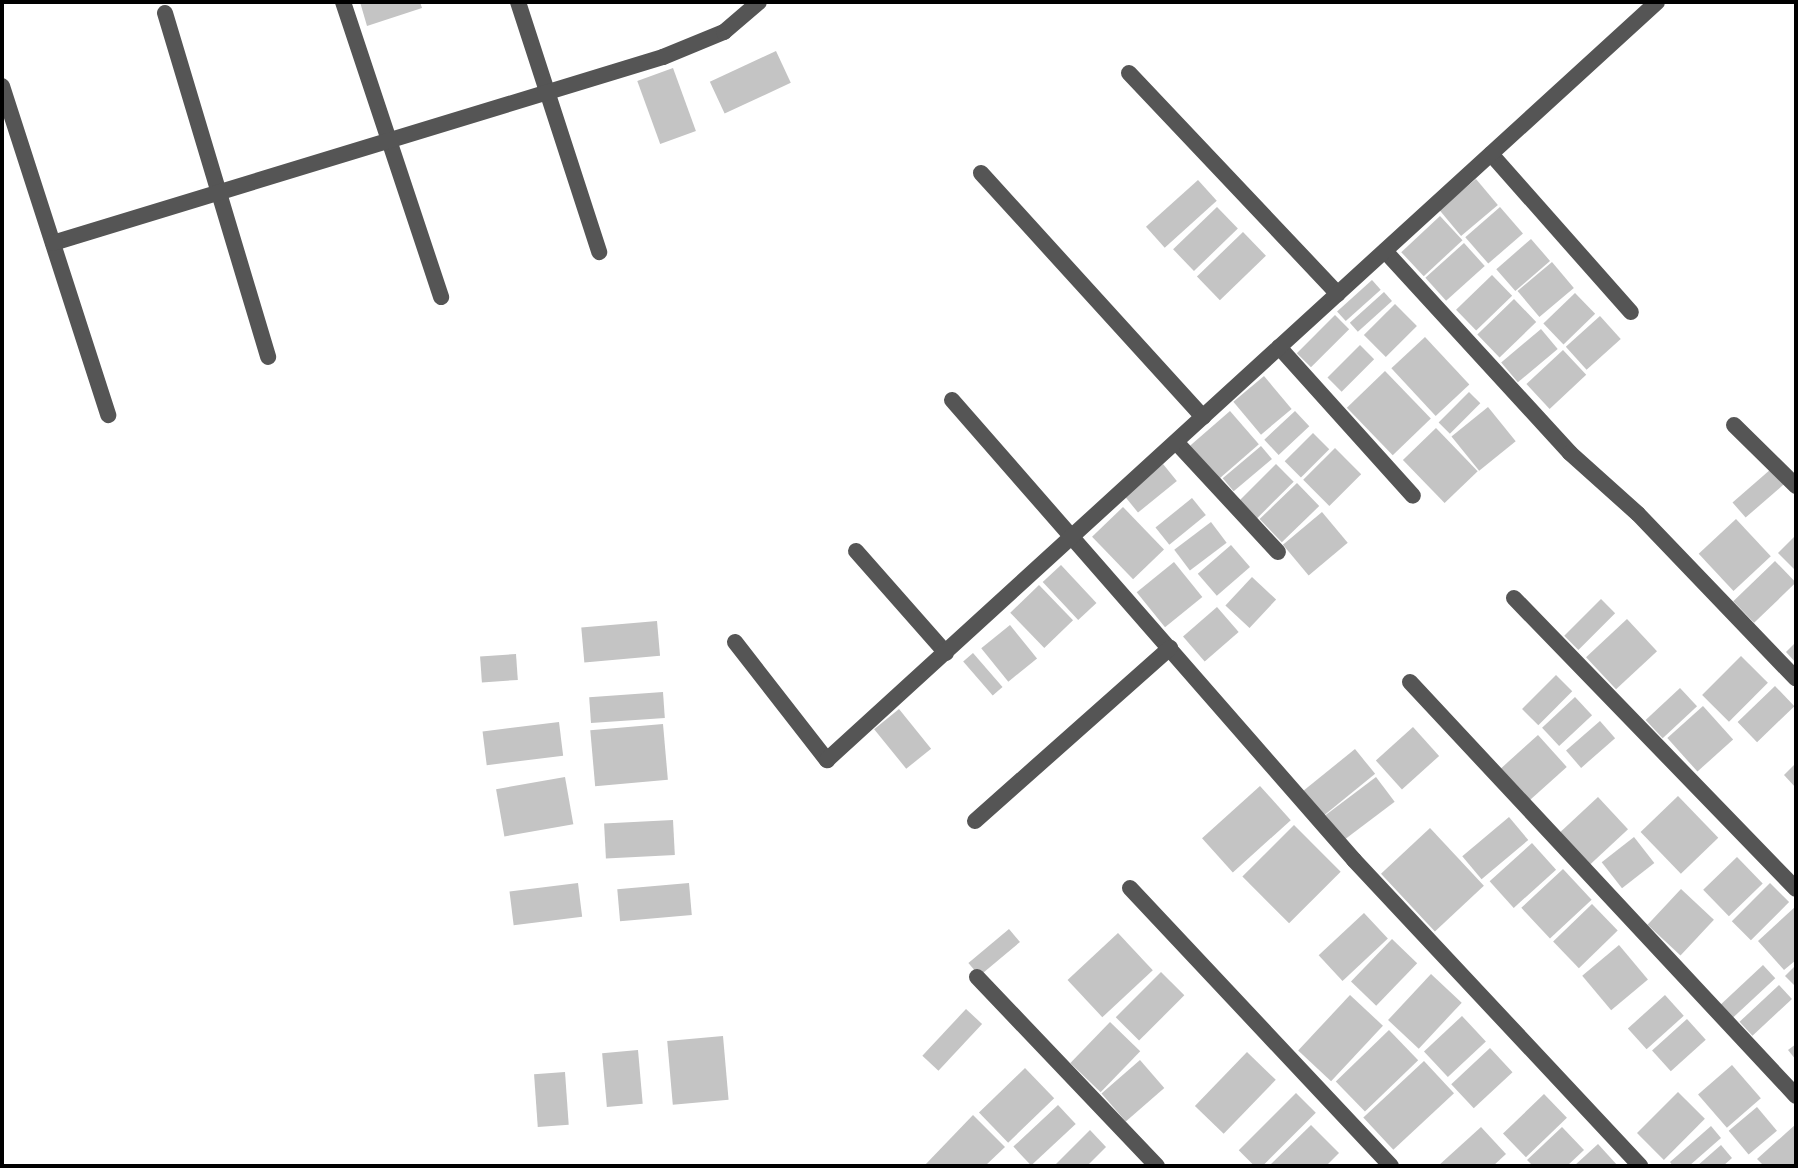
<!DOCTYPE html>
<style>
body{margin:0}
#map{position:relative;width:1798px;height:1168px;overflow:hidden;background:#fff;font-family:Poppins,sans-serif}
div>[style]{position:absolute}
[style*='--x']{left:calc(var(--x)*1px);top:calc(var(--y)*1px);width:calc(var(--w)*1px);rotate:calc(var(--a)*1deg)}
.building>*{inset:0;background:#c4c4c4;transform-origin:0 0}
.street>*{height:16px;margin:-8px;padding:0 8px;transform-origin:8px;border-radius:8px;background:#555}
span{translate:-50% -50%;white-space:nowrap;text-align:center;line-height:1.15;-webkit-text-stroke:8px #fff;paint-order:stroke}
.frame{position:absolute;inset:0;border:4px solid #000;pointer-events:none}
</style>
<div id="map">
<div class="building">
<div style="clip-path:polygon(360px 2px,420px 2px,422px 8px,367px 26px)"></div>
<div style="left:776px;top:51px;width:35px;height:73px;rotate:65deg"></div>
<div style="left:673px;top:68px;width:67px;height:38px;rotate:70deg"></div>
<div style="left:1476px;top:179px;width:34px;height:48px;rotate:50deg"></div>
<div style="left:1198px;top:180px;width:28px;height:70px;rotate:48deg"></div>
<div style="left:1217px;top:207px;width:30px;height:61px;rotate:46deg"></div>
<div style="left:1500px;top:207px;width:35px;height:46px;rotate:49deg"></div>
<div style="left:1440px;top:216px;width:33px;height:53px;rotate:47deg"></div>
<div style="left:1243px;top:232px;width:33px;height:64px;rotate:46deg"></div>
<div style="left:1531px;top:239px;width:29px;height:46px;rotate:49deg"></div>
<div style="left:1464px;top:243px;width:31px;height:52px;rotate:48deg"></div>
<div style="left:1552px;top:262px;width:34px;height:45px;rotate:50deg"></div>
<div style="left:1492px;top:275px;width:29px;height:50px;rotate:46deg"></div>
<div style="left:1372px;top:280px;width:13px;height:47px;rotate:48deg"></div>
<div style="left:1384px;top:292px;width:12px;height:46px;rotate:48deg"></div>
<div style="left:1575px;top:293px;width:29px;height:44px;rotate:46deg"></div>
<div style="left:1514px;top:299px;width:32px;height:51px;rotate:46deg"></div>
<div style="left:1395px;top:304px;width:31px;height:44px;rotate:45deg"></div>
<div style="left:1335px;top:315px;width:20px;height:54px;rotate:45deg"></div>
<div style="left:1600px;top:316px;width:31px;height:46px;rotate:48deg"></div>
<div style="left:1541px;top:329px;width:26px;height:52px;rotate:50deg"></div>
<div style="left:1425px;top:337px;width:65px;height:46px;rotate:47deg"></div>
<div style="left:1360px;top:345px;width:20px;height:46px;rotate:45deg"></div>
<div style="left:1563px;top:350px;width:34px;height:50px;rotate:47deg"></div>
<div style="left:1385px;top:371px;width:66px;height:53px;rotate:46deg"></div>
<div style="left:1264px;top:376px;width:43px;height:40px;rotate:50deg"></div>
<div style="left:1469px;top:392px;width:16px;height:43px;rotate:45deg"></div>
<div style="left:1488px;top:407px;width:44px;height:47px;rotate:51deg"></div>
<div style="left:1230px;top:411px;width:44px;height:53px;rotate:49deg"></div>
<div style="left:1295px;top:411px;width:21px;height:42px;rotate:47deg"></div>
<div style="left:1436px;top:428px;width:60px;height:46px;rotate:46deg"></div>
<div style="left:1313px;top:433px;width:23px;height:40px;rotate:45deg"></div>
<div style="left:1261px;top:446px;width:17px;height:50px;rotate:50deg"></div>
<div style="left:1335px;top:448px;width:37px;height:45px;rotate:45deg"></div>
<div style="left:1163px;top:464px;width:22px;height:50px;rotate:51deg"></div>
<div style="left:1276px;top:464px;width:25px;height:52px;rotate:45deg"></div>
<div style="left:1771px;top:469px;width:20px;height:51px;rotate:49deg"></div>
<div style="left:1297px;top:483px;width:32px;height:52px;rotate:46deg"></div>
<div style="left:1192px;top:498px;width:22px;height:47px;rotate:51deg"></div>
<div style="left:1123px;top:507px;width:59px;height:43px;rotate:46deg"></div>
<div style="left:1322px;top:512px;width:40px;height:51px;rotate:50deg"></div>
<div style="left:1736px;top:519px;width:51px;height:51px;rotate:47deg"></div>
<div style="left:1211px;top:522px;width:26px;height:46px;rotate:53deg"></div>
<div style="clip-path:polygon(1796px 535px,1796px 571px,1778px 553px)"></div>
<div style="left:1231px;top:545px;width:29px;height:44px;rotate:49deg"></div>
<div style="left:1775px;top:561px;width:30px;height:58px;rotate:46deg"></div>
<div style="left:1174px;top:562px;width:45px;height:48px;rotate:51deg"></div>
<div style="left:1061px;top:565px;width:52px;height:25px;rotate:47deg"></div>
<div style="left:1252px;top:577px;width:33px;height:39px;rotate:43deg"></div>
<div style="left:1039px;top:585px;width:49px;height:40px;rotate:46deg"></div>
<div style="left:1601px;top:599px;width:20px;height:52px;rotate:45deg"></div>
<div style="left:1217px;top:607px;width:33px;height:45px;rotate:49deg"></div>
<div style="left:1627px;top:619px;width:44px;height:56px;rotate:47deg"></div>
<div style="left:657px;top:621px;width:35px;height:76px;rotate:85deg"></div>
<div style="left:1010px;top:625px;width:43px;height:37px;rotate:51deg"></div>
<div style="clip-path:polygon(1796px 642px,1796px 663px,1786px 652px)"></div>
<div style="left:973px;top:653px;width:45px;height:13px;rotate:49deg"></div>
<div style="left:516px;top:654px;width:26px;height:36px;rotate:86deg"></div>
<div style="left:1741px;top:656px;width:38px;height:55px;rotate:45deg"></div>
<div style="left:1556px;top:675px;width:23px;height:48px;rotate:45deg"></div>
<div style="left:1775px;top:686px;width:28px;height:52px;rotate:46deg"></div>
<div style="left:1680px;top:688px;width:25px;height:47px;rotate:47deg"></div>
<div style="left:663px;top:692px;width:26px;height:74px;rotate:86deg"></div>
<div style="left:1575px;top:697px;width:25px;height:45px;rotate:47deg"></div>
<div style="left:1703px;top:706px;width:45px;height:48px;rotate:48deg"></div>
<div style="left:899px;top:709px;width:51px;height:32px;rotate:51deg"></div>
<div style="left:1600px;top:721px;width:23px;height:45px;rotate:49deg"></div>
<div style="left:559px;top:722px;width:34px;height:77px;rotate:83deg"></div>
<div style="left:663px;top:724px;width:56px;height:73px;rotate:85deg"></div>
<div style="left:1413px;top:727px;width:39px;height:50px;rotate:48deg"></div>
<div style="left:1538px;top:735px;width:43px;height:51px;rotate:48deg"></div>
<div style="left:1355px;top:749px;width:32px;height:68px;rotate:51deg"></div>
<div style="clip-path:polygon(1796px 763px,1796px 788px,1784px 775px)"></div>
<div style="left:565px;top:777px;width:48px;height:70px;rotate:80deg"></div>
<div style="left:1376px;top:777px;width:31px;height:63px;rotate:53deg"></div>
<div style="left:1260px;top:786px;width:46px;height:78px;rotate:48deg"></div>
<div style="left:1678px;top:796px;width:58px;height:52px;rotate:46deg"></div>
<div style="left:1598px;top:797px;width:44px;height:54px;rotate:47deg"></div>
<div style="left:1509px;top:817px;width:30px;height:61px;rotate:50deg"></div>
<div style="left:673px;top:820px;width:35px;height:69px;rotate:87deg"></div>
<div style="left:1294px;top:825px;width:66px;height:73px;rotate:45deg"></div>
<div style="left:1430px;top:828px;width:79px;height:67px;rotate:47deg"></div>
<div style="left:1634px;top:837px;width:33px;height:41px;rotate:52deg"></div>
<div style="left:1532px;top:843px;width:36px;height:57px;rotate:48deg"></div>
<div style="left:1737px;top:857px;width:37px;height:47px;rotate:46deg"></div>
<div style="left:1563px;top:869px;width:42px;height:57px;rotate:47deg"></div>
<div style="left:578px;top:883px;width:34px;height:69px;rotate:83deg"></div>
<div style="left:689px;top:883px;width:32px;height:72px;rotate:85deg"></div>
<div style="left:1770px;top:883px;width:27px;height:54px;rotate:45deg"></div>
<div style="left:1681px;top:889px;width:45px;height:49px;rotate:43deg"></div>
<div style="left:1592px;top:904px;width:37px;height:54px;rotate:46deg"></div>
<div style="clip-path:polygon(1796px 906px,1796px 960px,1784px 970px,1758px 941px)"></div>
<div style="left:1364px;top:913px;width:35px;height:62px;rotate:47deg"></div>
<div style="left:1009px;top:929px;width:17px;height:53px;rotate:50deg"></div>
<div style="left:1118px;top:933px;width:51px;height:69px;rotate:47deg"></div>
<div style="left:1392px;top:939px;width:35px;height:59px;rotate:44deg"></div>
<div style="left:1619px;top:945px;width:45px;height:48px;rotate:50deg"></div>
<div style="left:1763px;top:965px;width:18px;height:60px;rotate:47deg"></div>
<div style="clip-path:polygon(1796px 965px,1796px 987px,1785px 976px)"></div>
<div style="left:1161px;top:972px;width:33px;height:64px;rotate:45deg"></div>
<div style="left:1431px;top:974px;width:42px;height:63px;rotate:43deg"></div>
<div style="left:1779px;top:985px;width:19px;height:54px;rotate:47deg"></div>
<div style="left:1350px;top:995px;width:45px;height:76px;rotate:43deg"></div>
<div style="left:1665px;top:995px;width:28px;height:50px;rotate:48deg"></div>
<div style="left:966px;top:1009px;width:22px;height:64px;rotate:43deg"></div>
<div style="left:1462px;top:1016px;width:35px;height:52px;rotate:47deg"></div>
<div style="left:1687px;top:1019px;width:28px;height:47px;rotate:48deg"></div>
<div style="left:1110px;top:1022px;width:42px;height:57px;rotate:44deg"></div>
<div style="left:1389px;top:1030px;width:42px;height:74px;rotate:46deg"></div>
<div style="left:723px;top:1036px;width:64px;height:56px;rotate:85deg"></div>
<div style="clip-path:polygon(1796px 1044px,1796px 1060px,1788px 1050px)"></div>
<div style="left:1490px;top:1048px;width:33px;height:53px;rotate:47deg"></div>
<div style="left:638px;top:1050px;width:54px;height:36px;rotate:85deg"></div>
<div style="left:1247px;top:1052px;width:40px;height:75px;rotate:44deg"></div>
<div style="left:1140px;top:1060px;width:37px;height:51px;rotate:49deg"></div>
<div style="left:1424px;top:1061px;width:44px;height:83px;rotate:47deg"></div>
<div style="left:1732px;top:1065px;width:44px;height:45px;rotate:49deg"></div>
<div style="left:1025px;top:1068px;width:42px;height:64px;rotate:46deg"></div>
<div style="left:565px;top:1072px;width:53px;height:31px;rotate:86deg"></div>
<div style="left:1678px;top:1092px;width:38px;height:58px;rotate:45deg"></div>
<div style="left:1296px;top:1093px;width:28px;height:81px;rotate:45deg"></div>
<div style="left:1544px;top:1094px;width:33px;height:57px;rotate:46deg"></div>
<div style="left:1058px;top:1105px;width:26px;height:61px;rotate:47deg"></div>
<div style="left:1757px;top:1107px;width:31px;height:37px;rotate:50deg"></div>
<div style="clip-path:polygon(973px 1115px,1005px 1147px,985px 1166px,924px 1166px)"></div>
<div style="clip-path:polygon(1796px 1124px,1796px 1164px,1764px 1166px,1757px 1159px)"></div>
<div style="clip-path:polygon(1311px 1125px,1339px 1153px,1326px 1166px,1269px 1166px)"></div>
<div style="clip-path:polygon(1711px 1126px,1721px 1138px,1689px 1166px,1673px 1166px,1670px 1162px)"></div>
<div style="clip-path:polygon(1481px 1127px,1506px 1154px,1493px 1166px,1438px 1166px)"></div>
<div style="clip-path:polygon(1562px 1127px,1584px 1150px,1567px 1166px,1533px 1166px,1527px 1160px)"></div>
<div style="clip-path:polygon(1090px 1130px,1106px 1147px,1087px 1166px,1054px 1166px)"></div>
<div style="clip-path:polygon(1598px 1144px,1618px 1166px,1574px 1166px)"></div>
<div style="clip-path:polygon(1721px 1145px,1732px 1158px,1723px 1166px,1697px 1166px)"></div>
</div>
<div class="street">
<div style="--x:343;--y:2;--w:311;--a:71.6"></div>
<div style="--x:518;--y:2;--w:263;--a:72"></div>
<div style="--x:165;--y:13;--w:359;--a:73.3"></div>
<div style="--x:1129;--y:73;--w:304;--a:46.6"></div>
<div style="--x:2;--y:86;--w:346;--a:72.1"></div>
<div style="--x:1491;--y:154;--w:211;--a:48.5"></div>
<div style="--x:981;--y:173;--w:330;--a:47.7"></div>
<div style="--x:53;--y:243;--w:638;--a:-16.96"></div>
<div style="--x:663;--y:57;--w:66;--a:-22.3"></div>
<div style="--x:724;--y:32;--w:46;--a:-40.6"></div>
<div style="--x:1385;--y:251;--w:274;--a:47.5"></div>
<div style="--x:1570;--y:453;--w:91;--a:41.9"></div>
<div style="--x:1638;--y:514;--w:228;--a:46.2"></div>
<div style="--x:1279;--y:347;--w:200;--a:48"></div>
<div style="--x:952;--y:400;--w:611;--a:48.85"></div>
<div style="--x:1354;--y:860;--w:419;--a:46.9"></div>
<div style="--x:1734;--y:425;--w:87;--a:44.5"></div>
<div style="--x:1176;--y:442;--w:150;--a:47.2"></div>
<div style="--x:856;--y:551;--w:136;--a:48.6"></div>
<div style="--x:1514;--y:598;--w:405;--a:45.9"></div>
<div style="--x:735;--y:642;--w:150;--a:52.1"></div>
<div style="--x:827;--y:760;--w:1124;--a:-42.4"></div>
<div style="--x:1410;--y:682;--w:566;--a:47"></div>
<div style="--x:975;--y:821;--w:261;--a:-41.6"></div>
<div style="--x:1130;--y:888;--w:381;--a:46.8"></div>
<div style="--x:977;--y:977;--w:261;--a:46.4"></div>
</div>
<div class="frame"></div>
</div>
